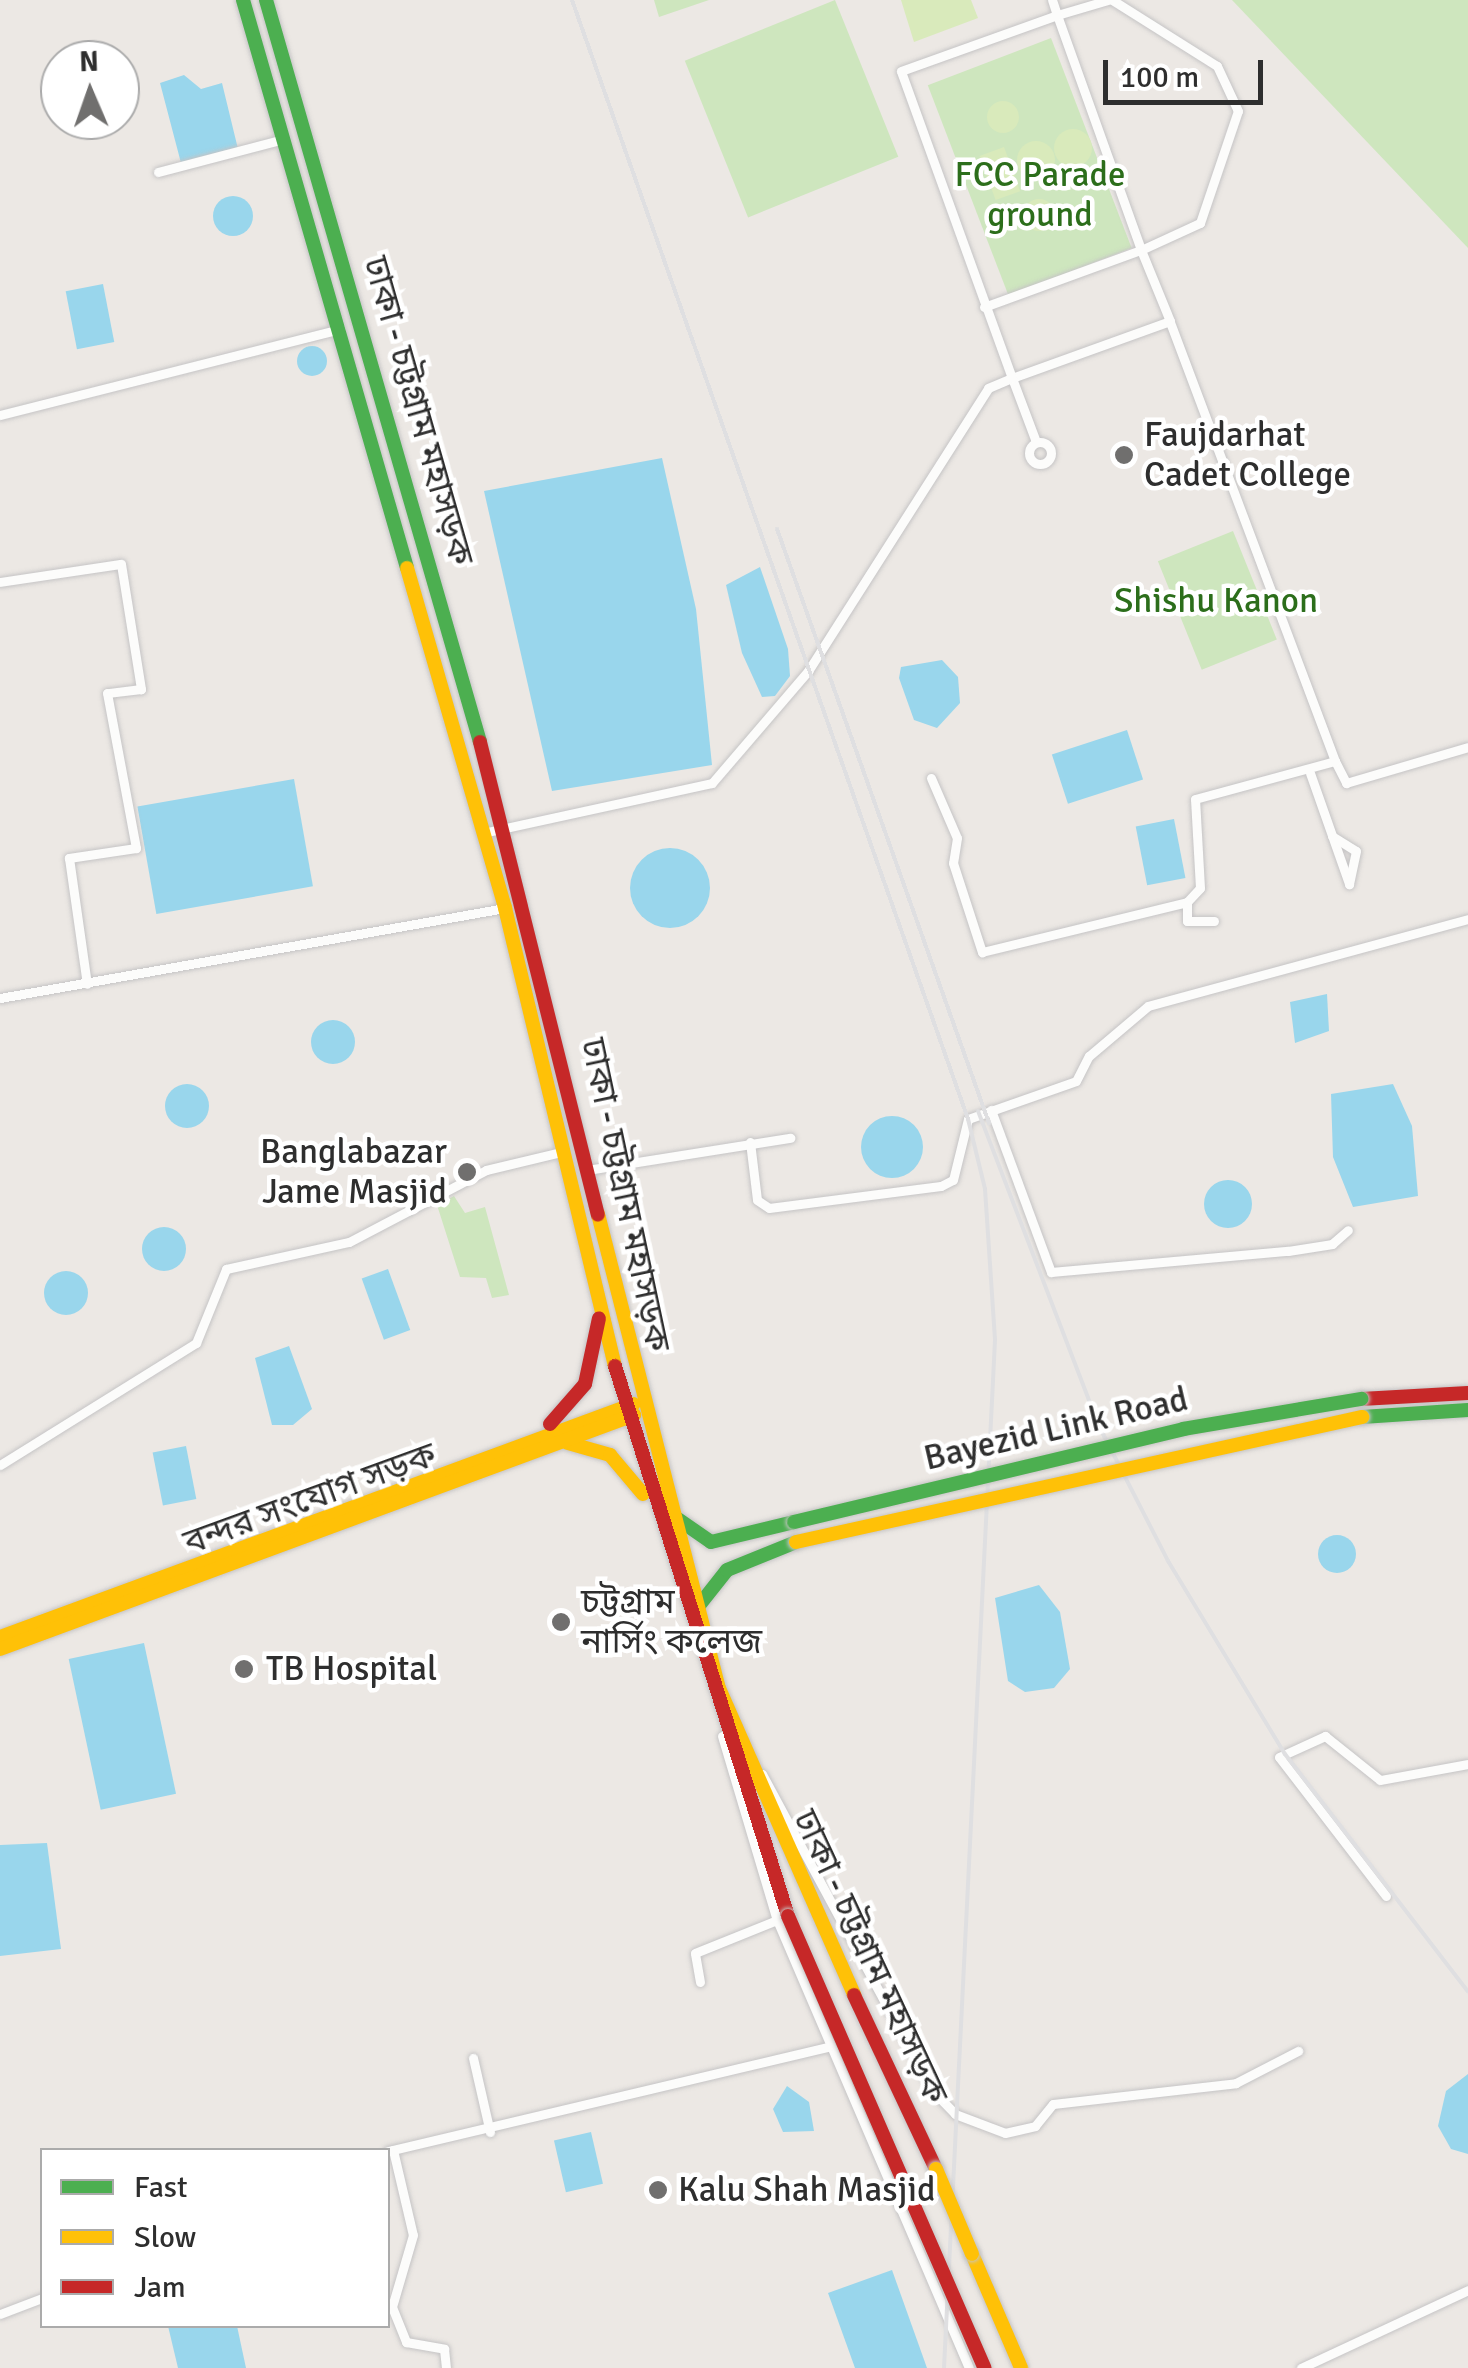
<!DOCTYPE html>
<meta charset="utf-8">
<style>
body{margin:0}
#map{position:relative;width:1468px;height:2368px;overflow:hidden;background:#ece8e4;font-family:Signika,"Noto Sans Bengali",sans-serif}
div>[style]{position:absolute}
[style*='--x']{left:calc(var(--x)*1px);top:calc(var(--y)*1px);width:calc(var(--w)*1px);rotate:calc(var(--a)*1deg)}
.green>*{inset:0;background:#cee6be;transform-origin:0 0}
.pitch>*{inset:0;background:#d9eabb;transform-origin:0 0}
.round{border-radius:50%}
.water>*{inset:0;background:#99d6ec;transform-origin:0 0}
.roads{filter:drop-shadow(0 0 2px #c5c4c5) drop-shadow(0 0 2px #c5c4c5)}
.street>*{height:9px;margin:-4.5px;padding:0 4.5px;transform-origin:4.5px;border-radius:4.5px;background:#fcfcfb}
.street>.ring{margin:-4.5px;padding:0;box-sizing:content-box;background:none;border:9px solid #fcfcfb;border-radius:50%}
.fast>*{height:14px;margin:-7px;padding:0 7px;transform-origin:7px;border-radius:7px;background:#4caf50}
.slow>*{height:14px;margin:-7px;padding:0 7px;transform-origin:7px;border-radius:7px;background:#ffc107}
.jam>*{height:14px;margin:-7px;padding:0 7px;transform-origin:7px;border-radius:7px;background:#c62828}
.rail>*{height:4px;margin:-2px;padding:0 2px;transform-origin:2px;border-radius:2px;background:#dfdfe1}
.bridges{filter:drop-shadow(0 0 2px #c6c5c4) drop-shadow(0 0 2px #c6c5c4)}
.fast-bridge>*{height:14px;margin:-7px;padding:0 7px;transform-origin:7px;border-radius:7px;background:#4caf50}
.slow-bridge>*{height:14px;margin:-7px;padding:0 7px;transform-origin:7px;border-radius:7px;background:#ffc107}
.jam-bridge>*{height:14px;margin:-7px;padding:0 7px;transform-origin:7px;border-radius:7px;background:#c62828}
.dots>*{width:28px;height:28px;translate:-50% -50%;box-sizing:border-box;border:5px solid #fff;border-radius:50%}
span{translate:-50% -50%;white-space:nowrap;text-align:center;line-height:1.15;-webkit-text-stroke:9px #fff;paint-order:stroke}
.park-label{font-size:35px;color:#2c6e1b}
.street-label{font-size:35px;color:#2e2e2e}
.poi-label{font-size:35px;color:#2e2e2e}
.left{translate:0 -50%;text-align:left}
.right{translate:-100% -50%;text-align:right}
.legend{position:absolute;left:40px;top:2148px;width:350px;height:180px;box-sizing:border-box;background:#fff;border:2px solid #ababab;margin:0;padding:12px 18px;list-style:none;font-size:30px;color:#2e2e2e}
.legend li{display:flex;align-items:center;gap:20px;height:50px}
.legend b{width:50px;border:2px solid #ababab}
.north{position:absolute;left:40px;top:40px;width:100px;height:100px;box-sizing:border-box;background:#fff;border:2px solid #ababab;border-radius:50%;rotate:358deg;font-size:28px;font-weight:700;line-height:40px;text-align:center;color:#2e2e2e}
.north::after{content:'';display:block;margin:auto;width:35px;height:45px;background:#706f6e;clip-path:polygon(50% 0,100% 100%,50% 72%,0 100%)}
.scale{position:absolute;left:1103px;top:60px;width:160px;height:45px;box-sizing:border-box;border:5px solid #2e2e2e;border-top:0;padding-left:12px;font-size:30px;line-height:35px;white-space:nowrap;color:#2e2e2e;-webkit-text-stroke:8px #fff;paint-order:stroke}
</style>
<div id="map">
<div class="green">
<div style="clip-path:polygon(654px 0,709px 0,659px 17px)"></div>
<div style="left:835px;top:0;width:169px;height:162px;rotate:68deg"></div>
<div style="clip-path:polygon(1232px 0,1468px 0,1468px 248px)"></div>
<div style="left:1051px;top:38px;width:225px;height:132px;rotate:69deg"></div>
<div style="left:1233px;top:531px;width:117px;height:81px;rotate:68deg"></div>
<div style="clip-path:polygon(454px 1196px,465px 1213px,485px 1207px,509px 1295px,492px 1298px,486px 1278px,460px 1277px,437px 1205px)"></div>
</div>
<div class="pitch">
<div style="clip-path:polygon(901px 0,971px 0,978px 18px,914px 42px)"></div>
<div class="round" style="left:987px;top:101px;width:32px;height:32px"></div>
<div class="round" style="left:1054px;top:129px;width:38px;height:38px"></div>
<div class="round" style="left:1017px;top:141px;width:38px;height:38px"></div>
<div style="left:1004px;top:147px;width:47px;height:26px;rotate:70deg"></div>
<div class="round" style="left:1023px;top:199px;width:32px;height:32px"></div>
</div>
<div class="water">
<div style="clip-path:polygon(184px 75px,201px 89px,222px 83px,238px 149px,181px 163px,160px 83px)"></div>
<div class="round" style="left:213px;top:196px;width:40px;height:40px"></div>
<div style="left:103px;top:284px;width:59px;height:38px;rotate:79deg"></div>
<div class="round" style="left:297px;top:346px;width:30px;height:30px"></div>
<div style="clip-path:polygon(662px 458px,696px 609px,712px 765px,552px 791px,484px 491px)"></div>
<div style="clip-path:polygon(760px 567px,788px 649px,790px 676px,775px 696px,762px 697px,742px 653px,726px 585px)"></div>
<div style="clip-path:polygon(942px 660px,958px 677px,960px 703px,937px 728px,914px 720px,899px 678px,901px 667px)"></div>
<div style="left:1127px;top:730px;width:52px;height:79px;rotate:72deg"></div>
<div style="left:294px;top:779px;width:109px;height:159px;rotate:80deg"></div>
<div style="left:1174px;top:819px;width:60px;height:39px;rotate:79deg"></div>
<div class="round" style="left:630px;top:848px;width:80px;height:80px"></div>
<div style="clip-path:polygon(1327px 994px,1329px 1031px,1295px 1043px,1290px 1002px)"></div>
<div class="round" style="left:311px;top:1020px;width:44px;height:44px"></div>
<div class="round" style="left:165px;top:1084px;width:44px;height:44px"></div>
<div style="clip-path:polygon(1393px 1084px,1412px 1126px,1418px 1196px,1353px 1207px,1333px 1157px,1331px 1094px)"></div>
<div class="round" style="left:861px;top:1116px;width:62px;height:62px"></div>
<div class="round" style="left:1204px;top:1180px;width:48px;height:48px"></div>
<div class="round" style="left:142px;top:1227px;width:44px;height:44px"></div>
<div style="left:388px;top:1269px;width:65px;height:28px;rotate:70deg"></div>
<div class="round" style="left:44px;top:1271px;width:44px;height:44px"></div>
<div style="clip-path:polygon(289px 1346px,312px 1409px,293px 1425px,272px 1425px,255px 1358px)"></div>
<div style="left:186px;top:1446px;width:54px;height:34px;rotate:79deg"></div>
<div class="round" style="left:1318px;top:1535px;width:38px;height:38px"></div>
<div style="clip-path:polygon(1039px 1585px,1060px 1612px,1070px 1669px,1054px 1688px,1025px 1692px,1008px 1681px,995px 1598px)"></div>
<div style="left:144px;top:1643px;width:154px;height:77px;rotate:78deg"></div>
<div style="clip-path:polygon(47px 1843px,61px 1949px,0 1956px,0 1845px)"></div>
<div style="clip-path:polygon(1468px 2074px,1468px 2154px,1451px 2149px,1438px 2126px,1446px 2091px)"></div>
<div style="clip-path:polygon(787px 2086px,809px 2102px,814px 2131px,783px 2132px,773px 2109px)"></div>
<div style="left:591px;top:2132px;width:53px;height:38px;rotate:77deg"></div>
<div style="clip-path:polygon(892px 2270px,927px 2368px,855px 2368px,828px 2293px)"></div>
<div style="clip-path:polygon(168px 2326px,237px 2326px,246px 2368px,178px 2368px)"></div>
</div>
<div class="roads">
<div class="street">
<div style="--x:1108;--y:0;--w:53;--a:163.6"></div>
<div style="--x:1057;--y:15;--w:250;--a:70.3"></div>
<div style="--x:1141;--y:250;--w:65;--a:-24.6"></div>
<div style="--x:1200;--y:223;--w:118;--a:-71.3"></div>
<div style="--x:1238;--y:111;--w:50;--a:-115"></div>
<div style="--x:1217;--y:66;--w:124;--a:-147.8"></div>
<div style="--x:158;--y:172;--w:130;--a:-14.7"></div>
<div style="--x:984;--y:307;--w:167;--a:-20"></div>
<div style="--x:1141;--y:250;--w:77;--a:67.8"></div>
<div style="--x:1170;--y:321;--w:168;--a:160.2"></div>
<div style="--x:1012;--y:378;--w:68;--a:69.4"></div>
<div style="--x:0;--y:415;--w:351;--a:-14.2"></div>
<div class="ring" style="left:1029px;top:442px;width:13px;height:13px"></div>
<div style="--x:0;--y:582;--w:122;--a:-8.5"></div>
<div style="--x:121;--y:564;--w:127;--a:80.9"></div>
<div style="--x:141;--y:689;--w:34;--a:173"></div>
<div style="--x:107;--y:693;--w:158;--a:79.4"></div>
<div style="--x:136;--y:848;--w:68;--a:171.5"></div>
<div style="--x:69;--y:858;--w:127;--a:81.9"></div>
<div style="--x:1335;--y:761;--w:25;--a:63"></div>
<div style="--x:1346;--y:783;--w:127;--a:-16.4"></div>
<div style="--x:1310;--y:773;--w:118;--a:70.6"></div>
<div style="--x:931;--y:778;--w:65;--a:66.6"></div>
<div style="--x:957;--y:838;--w:25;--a:99"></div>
<div style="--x:953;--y:863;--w:94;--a:72"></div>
<div style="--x:982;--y:952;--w:211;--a:-13.7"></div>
<div style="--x:1187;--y:902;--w:19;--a:-47"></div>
<div style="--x:1200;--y:888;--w:89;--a:-93.2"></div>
<div style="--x:1195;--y:799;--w:145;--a:-15.2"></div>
<div style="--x:1335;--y:761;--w:470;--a:-110.6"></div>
<div style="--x:483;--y:833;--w:234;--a:-12.3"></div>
<div style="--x:712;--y:783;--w:148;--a:-49.4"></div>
<div style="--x:808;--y:671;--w:335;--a:-57.5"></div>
<div style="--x:988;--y:388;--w:26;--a:-23"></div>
<div style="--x:1012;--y:378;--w:326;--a:-109.9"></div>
<div style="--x:901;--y:71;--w:166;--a:-19.7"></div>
<div style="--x:1057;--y:15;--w:16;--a:-108"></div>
<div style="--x:1332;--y:836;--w:28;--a:32"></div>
<div style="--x:1356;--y:851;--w:34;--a:102"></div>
<div style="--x:1187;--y:902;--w:19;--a:90"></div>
<div style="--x:1187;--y:921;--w:27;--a:0"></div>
<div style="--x:0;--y:998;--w:513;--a:-10.11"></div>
<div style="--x:991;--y:1110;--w:173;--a:69.7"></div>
<div style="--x:1051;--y:1272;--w:238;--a:-5.1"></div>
<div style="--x:1288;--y:1251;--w:45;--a:-9"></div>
<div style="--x:1332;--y:1244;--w:21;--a:-41"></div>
<div style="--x:750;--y:1142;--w:58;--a:83.1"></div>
<div style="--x:757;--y:1200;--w:14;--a:34"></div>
<div style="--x:769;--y:1208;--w:173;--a:-7.3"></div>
<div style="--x:941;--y:1186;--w:13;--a:-27"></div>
<div style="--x:953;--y:1180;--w:63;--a:-76.2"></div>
<div style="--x:968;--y:1119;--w:114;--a:-19.4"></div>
<div style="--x:1076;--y:1081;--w:28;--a:-63"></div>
<div style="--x:1089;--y:1056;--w:77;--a:-40.3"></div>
<div style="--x:1148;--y:1006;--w:332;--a:-15.2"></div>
<div style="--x:587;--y:1170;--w:206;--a:-9"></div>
<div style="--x:0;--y:1465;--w:231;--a:-31.9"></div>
<div style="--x:196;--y:1343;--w:80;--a:-67.9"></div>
<div style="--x:226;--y:1269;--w:126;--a:-12.4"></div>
<div style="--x:349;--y:1242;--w:155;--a:-27.7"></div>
<div style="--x:486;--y:1170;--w:81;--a:-13.5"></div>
<div style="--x:722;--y:1736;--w:192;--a:73.4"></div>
<div style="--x:777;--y:1920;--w:487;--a:66.8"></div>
<div style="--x:751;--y:1776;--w:11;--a:-10"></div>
<div style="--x:762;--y:1774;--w:359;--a:61.7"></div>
<div style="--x:932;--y:2090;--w:33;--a:46"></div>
<div style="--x:955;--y:2114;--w:53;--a:20.8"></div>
<div style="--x:1005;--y:2133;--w:31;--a:-13"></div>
<div style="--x:1035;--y:2126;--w:28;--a:-51"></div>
<div style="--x:1053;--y:2104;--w:184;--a:-6.5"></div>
<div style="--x:1236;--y:2083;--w:70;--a:-27.3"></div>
<div style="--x:1386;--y:1896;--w:175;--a:-127.6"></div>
<div style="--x:1279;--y:1757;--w:51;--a:-24.5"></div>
<div style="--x:1325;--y:1736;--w:70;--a:38.7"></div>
<div style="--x:1380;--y:1780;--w:89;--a:-10.3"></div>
<div style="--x:700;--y:1982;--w:29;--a:-100"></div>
<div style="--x:695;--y:1953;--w:88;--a:-21.9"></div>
<div style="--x:473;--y:2058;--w:76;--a:77.1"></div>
<div style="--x:393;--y:2150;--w:87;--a:76.8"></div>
<div style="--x:413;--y:2235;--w:75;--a:106.3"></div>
<div style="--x:392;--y:2307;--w:38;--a:68"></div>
<div style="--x:406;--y:2342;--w:39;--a:10"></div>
<div style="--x:444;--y:2349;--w:19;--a:84"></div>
<div style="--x:388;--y:2151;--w:452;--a:-13.3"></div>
<div style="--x:0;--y:2314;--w:45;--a:-20.9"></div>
<div style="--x:1301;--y:2368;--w:184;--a:-25"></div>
</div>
<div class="fast">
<div style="--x:243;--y:0;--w:591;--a:73.89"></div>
<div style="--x:266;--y:0;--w:772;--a:73.91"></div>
<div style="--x:1362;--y:1417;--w:106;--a:-3.8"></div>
<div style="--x:672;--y:1515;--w:47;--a:34.7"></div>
<div style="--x:711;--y:1542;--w:85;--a:-13.5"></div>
<div style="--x:697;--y:1608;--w:48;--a:-51.7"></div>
<div style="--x:727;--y:1570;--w:74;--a:-22.1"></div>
</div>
<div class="slow">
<div style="--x:407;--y:568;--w:354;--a:73.9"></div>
<div style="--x:505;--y:908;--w:471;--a:76.5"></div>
<div style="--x:598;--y:1214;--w:487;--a:75.7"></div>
<div style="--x:718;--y:1686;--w:338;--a:66.2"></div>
<div style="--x:568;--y:1443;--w:44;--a:15.9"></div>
<div style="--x:610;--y:1455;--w:51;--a:49.8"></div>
<div style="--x:0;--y:1637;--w:675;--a:-20.18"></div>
<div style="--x:0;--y:1649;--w:676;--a:-20.26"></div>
<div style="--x:972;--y:2254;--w:124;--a:66.7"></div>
</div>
<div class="jam">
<div style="--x:480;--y:742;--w:487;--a:76"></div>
<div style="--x:615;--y:1366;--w:577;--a:72.54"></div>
<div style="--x:1361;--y:1399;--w:107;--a:-3.2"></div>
<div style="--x:550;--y:1424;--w:53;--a:-48.8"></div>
<div style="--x:585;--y:1384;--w:67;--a:-78"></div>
<div style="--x:854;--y:1995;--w:192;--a:64.8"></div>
</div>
</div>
<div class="rail">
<div style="--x:572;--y:0;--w:1187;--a:70.51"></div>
<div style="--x:968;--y:1119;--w:72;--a:76.3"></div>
<div style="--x:985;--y:1189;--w:151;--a:86.2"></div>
<div style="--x:995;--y:1340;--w:1029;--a:92.84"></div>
<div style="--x:777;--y:529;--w:631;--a:70.36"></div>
<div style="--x:978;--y:1111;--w:337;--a:69"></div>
<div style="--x:1099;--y:1426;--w:152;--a:62.9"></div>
<div style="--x:1168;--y:1561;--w:226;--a:58.8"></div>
<div style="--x:1285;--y:1754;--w:300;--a:52.4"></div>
</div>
<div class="bridges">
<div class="fast-bridge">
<div style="--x:794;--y:1522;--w:400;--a:-13.4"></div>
<div style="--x:1183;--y:1429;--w:181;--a:-9.6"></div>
</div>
<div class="slow-bridge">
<div style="--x:796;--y:1542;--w:580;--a:-12.45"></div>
<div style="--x:936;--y:2169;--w:92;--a:67"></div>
</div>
<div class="jam-bridge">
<div style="--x:788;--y:1916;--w:493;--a:66.5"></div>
</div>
</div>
<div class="dots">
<div style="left:1124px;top:455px;background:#706f6e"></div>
<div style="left:467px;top:1172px;background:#706f6e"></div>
<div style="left:561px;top:1622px;background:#706f6e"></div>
<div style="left:244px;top:1669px;background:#706f6e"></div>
<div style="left:658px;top:2190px;background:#706f6e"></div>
</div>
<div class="park-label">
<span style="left:1040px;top:195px">FCC Parade<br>ground</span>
<span style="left:1216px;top:601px">Shishu Kanon</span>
</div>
<div class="street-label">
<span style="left:418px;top:411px;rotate:74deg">ঢাকা - চট্টগ্রাম মহাসড়ক</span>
<span style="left:625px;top:1195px;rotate:78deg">ঢাকা - চট্টগ্রাম মহাসড়ক</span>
<span style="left:1056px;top:1429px;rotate:-13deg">Bayezid Link Road</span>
<span style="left:310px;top:1499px;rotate:-20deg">বন্দর সংযোগ সড়ক</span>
<span style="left:870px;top:1957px;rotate:65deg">ঢাকা - চট্টগ্রাম মহাসড়ক</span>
</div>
<div class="poi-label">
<span class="left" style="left:1144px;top:455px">Faujdarhat<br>Cadet College</span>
<span class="right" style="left:447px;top:1172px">Banglabazar<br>Jame Masjid</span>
<span class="left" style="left:581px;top:1622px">চট্টগ্রাম<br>নার্সিং কলেজ</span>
<span class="left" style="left:266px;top:1669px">TB Hospital</span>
<span class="left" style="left:678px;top:2190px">Kalu Shah Masjid</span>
</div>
<ul class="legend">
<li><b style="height:12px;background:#4caf50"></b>Fast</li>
<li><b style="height:12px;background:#ffc107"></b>Slow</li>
<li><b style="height:12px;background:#c62828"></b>Jam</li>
</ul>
<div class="north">N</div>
<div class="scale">100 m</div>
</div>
